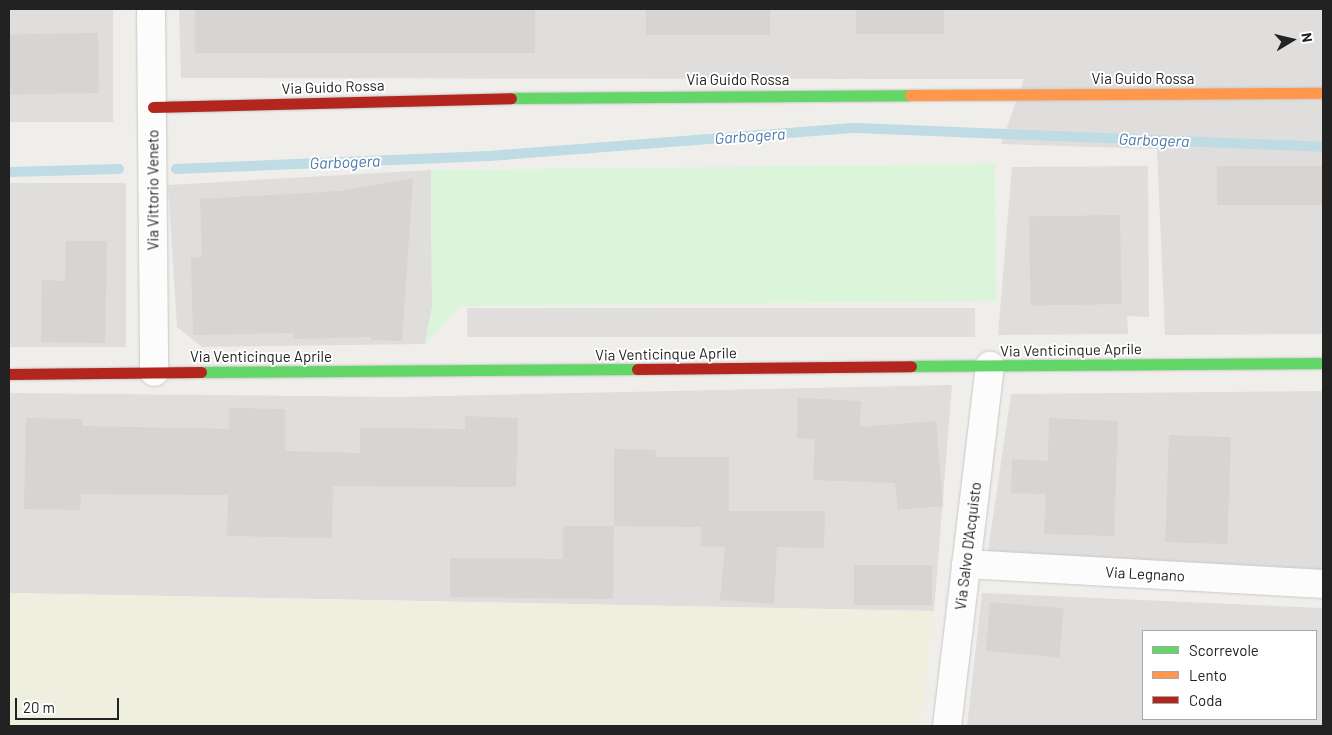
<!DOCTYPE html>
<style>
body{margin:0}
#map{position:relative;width:1332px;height:735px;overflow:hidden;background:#f0eeeb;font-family:Barlow,sans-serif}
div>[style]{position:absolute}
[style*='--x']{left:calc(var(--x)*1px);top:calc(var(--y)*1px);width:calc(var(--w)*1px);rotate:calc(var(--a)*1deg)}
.residential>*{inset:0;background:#dfdedc;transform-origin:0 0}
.farmland>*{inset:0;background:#efefdf}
.park>*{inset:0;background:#daf5da}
.parking>*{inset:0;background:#e0dfde;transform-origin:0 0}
.stream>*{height:10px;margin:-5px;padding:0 5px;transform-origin:5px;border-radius:5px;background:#bfdbe3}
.building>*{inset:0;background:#d7d4d2;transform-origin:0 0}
.roads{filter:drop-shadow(0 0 1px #c9c8c7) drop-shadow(0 0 1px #c9c8c7)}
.street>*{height:28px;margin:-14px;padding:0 14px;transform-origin:14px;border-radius:14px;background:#fdfcfc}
.fast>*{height:11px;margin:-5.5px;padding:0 5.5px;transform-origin:5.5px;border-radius:5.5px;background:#63d668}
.slow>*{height:11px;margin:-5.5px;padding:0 5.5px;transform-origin:5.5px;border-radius:5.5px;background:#ff974d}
.jam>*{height:11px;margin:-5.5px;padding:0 5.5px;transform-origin:5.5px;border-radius:5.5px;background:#b3261e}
span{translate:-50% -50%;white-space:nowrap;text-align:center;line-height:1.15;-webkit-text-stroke:4px #fff;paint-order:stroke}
.street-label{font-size:15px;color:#222}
.water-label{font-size:16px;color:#4a7aab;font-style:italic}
.frame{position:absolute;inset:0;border:10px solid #222;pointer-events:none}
.legend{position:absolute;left:1142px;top:630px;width:175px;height:90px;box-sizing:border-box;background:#fff;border:1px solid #a7a7a7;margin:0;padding:6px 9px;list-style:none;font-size:15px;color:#222}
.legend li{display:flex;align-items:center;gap:10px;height:25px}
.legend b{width:25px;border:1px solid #a7a7a7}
.north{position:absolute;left:1267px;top:15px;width:50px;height:50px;-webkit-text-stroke:4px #fff;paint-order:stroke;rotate:81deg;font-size:14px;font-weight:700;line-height:20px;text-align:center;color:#222}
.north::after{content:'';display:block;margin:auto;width:18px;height:22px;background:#222;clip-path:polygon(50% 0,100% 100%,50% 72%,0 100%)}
.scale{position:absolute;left:15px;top:698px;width:104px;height:22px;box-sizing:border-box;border:2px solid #222;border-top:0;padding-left:6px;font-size:15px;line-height:18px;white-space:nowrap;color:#222;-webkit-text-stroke:4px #fff;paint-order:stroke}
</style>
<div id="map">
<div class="residential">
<div style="left:9px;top:9px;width:104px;height:113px"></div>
<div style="clip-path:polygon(179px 9px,1323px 9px,1323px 334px,1165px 335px,1157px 149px,1001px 144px,1024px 79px,181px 78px)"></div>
<div style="clip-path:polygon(1148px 166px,1149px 317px,1127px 316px,1128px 334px,998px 335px,1012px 167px)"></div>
<div style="clip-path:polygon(431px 170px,432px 307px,425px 344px,202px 347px,177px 327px,168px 185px)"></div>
<div style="left:126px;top:183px;width:164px;height:117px;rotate:90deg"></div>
<div style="clip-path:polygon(952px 385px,934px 611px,9px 593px,9px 393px,398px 397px)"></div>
<div style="clip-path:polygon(1323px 391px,1323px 576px,987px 558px,1011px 394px)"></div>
<div style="clip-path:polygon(evenodd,982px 593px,1323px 608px,1323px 726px,967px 726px,982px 593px,1143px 631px,1316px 631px,1316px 719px,1143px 719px,1143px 631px)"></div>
</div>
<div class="farmland">
<div style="clip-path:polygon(9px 593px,934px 611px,921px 726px,9px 726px)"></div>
</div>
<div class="park">
<div style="clip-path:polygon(995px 164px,996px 301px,460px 306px,425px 344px,432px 307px,431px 170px)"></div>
</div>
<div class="parking">
<div style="left:975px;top:308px;width:29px;height:508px;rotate:90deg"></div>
</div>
<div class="stream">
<div style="--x:176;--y:169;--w:313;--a:-2.4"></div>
<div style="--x:489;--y:156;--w:368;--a:-4.4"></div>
<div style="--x:856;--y:128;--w:467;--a:2.3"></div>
<div style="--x:9;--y:172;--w:110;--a:-1.6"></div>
</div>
<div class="building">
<div style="left:195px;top:9px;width:340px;height:44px"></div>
<div style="left:646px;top:9px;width:124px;height:26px"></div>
<div style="left:856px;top:9px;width:88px;height:25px"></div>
<div style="left:98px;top:33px;width:60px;height:89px;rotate:89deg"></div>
<div style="left:1323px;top:166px;width:39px;height:106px;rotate:90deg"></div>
<div style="clip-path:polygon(413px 178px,402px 341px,371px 340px,371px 337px,293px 339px,293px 333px,193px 335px,191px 258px,202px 257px,200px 199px,341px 191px)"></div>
<div style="left:1120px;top:215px;width:89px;height:91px;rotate:89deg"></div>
<div style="clip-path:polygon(66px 241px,107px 241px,105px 343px,41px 342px,42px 280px,65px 281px)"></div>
<div style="clip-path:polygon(798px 398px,861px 401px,860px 427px,936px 421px,943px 506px,898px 510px,895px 483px,813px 480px,815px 439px,797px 438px)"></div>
<div style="clip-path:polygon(229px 408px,285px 409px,285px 451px,360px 453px,360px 428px,465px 429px,465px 416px,518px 418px,516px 487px,333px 486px,332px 538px,227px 536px,228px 495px,81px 494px,80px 510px,24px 509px,26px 418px,82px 419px,82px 426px,229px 429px)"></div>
<div style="clip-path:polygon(1049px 418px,1118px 421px,1114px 536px,1044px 534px,1046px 494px,1011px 493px,1012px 459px,1048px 461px)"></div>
<div style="left:1169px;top:435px;width:62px;height:107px;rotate:2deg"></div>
<div style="clip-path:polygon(614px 449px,656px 450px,656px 457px,729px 457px,729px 511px,825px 511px,824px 548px,777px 547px,774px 604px,720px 600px,725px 547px,701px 546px,701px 527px,614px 526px)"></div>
<div style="clip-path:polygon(563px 526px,614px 526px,613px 599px,450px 597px,450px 558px,563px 559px)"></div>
<div style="left:854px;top:565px;width:78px;height:40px"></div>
<div style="left:990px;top:602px;width:74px;height:49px;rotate:5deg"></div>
</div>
<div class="roads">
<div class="street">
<div style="--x:151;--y:9;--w:363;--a:89.5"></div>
<div style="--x:966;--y:564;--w:358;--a:3.2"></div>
<div style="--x:947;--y:726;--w:363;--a:-83.2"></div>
</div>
<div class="fast">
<div style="--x:511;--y:98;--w:399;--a:-0.4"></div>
<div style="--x:911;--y:366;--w:412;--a:-0.4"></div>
<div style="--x:201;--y:372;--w:436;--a:-0.4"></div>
</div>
<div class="slow">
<div style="--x:910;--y:95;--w:413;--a:-0.3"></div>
</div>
<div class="jam">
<div style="--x:153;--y:107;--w:358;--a:-1.4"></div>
<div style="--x:637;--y:369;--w:274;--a:-0.6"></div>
<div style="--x:9;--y:374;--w:192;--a:-0.6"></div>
</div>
</div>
<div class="street-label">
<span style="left:1143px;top:79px">Via Guido Rossa</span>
<span style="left:738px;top:80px">Via Guido Rossa</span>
<span style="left:333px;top:87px;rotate:-2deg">Via Guido Rossa</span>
<span style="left:153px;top:190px;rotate:-90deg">Via Vittorio Veneto</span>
<span style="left:1071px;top:350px;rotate:-1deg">Via Venticinque Aprile</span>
<span style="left:666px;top:354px;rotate:-1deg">Via Venticinque Aprile</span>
<span style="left:261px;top:357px">Via Venticinque Aprile</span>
<span style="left:968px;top:546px;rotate:-83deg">Via Salvo D'Acquisto</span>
<span style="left:1145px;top:574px;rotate:3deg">Via Legnano</span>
</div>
<div class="water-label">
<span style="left:750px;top:136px;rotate:-4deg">Garbogera</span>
<span style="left:1154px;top:140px;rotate:2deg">Garbogera</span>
<span style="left:345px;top:162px;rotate:-2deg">Garbogera</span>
</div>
<div class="frame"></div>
<ul class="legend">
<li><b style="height:6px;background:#63d668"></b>Scorrevole</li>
<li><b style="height:6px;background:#ff974d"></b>Lento</li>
<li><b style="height:6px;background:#b3261e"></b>Coda</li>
</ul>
<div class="north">N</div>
<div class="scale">20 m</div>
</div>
